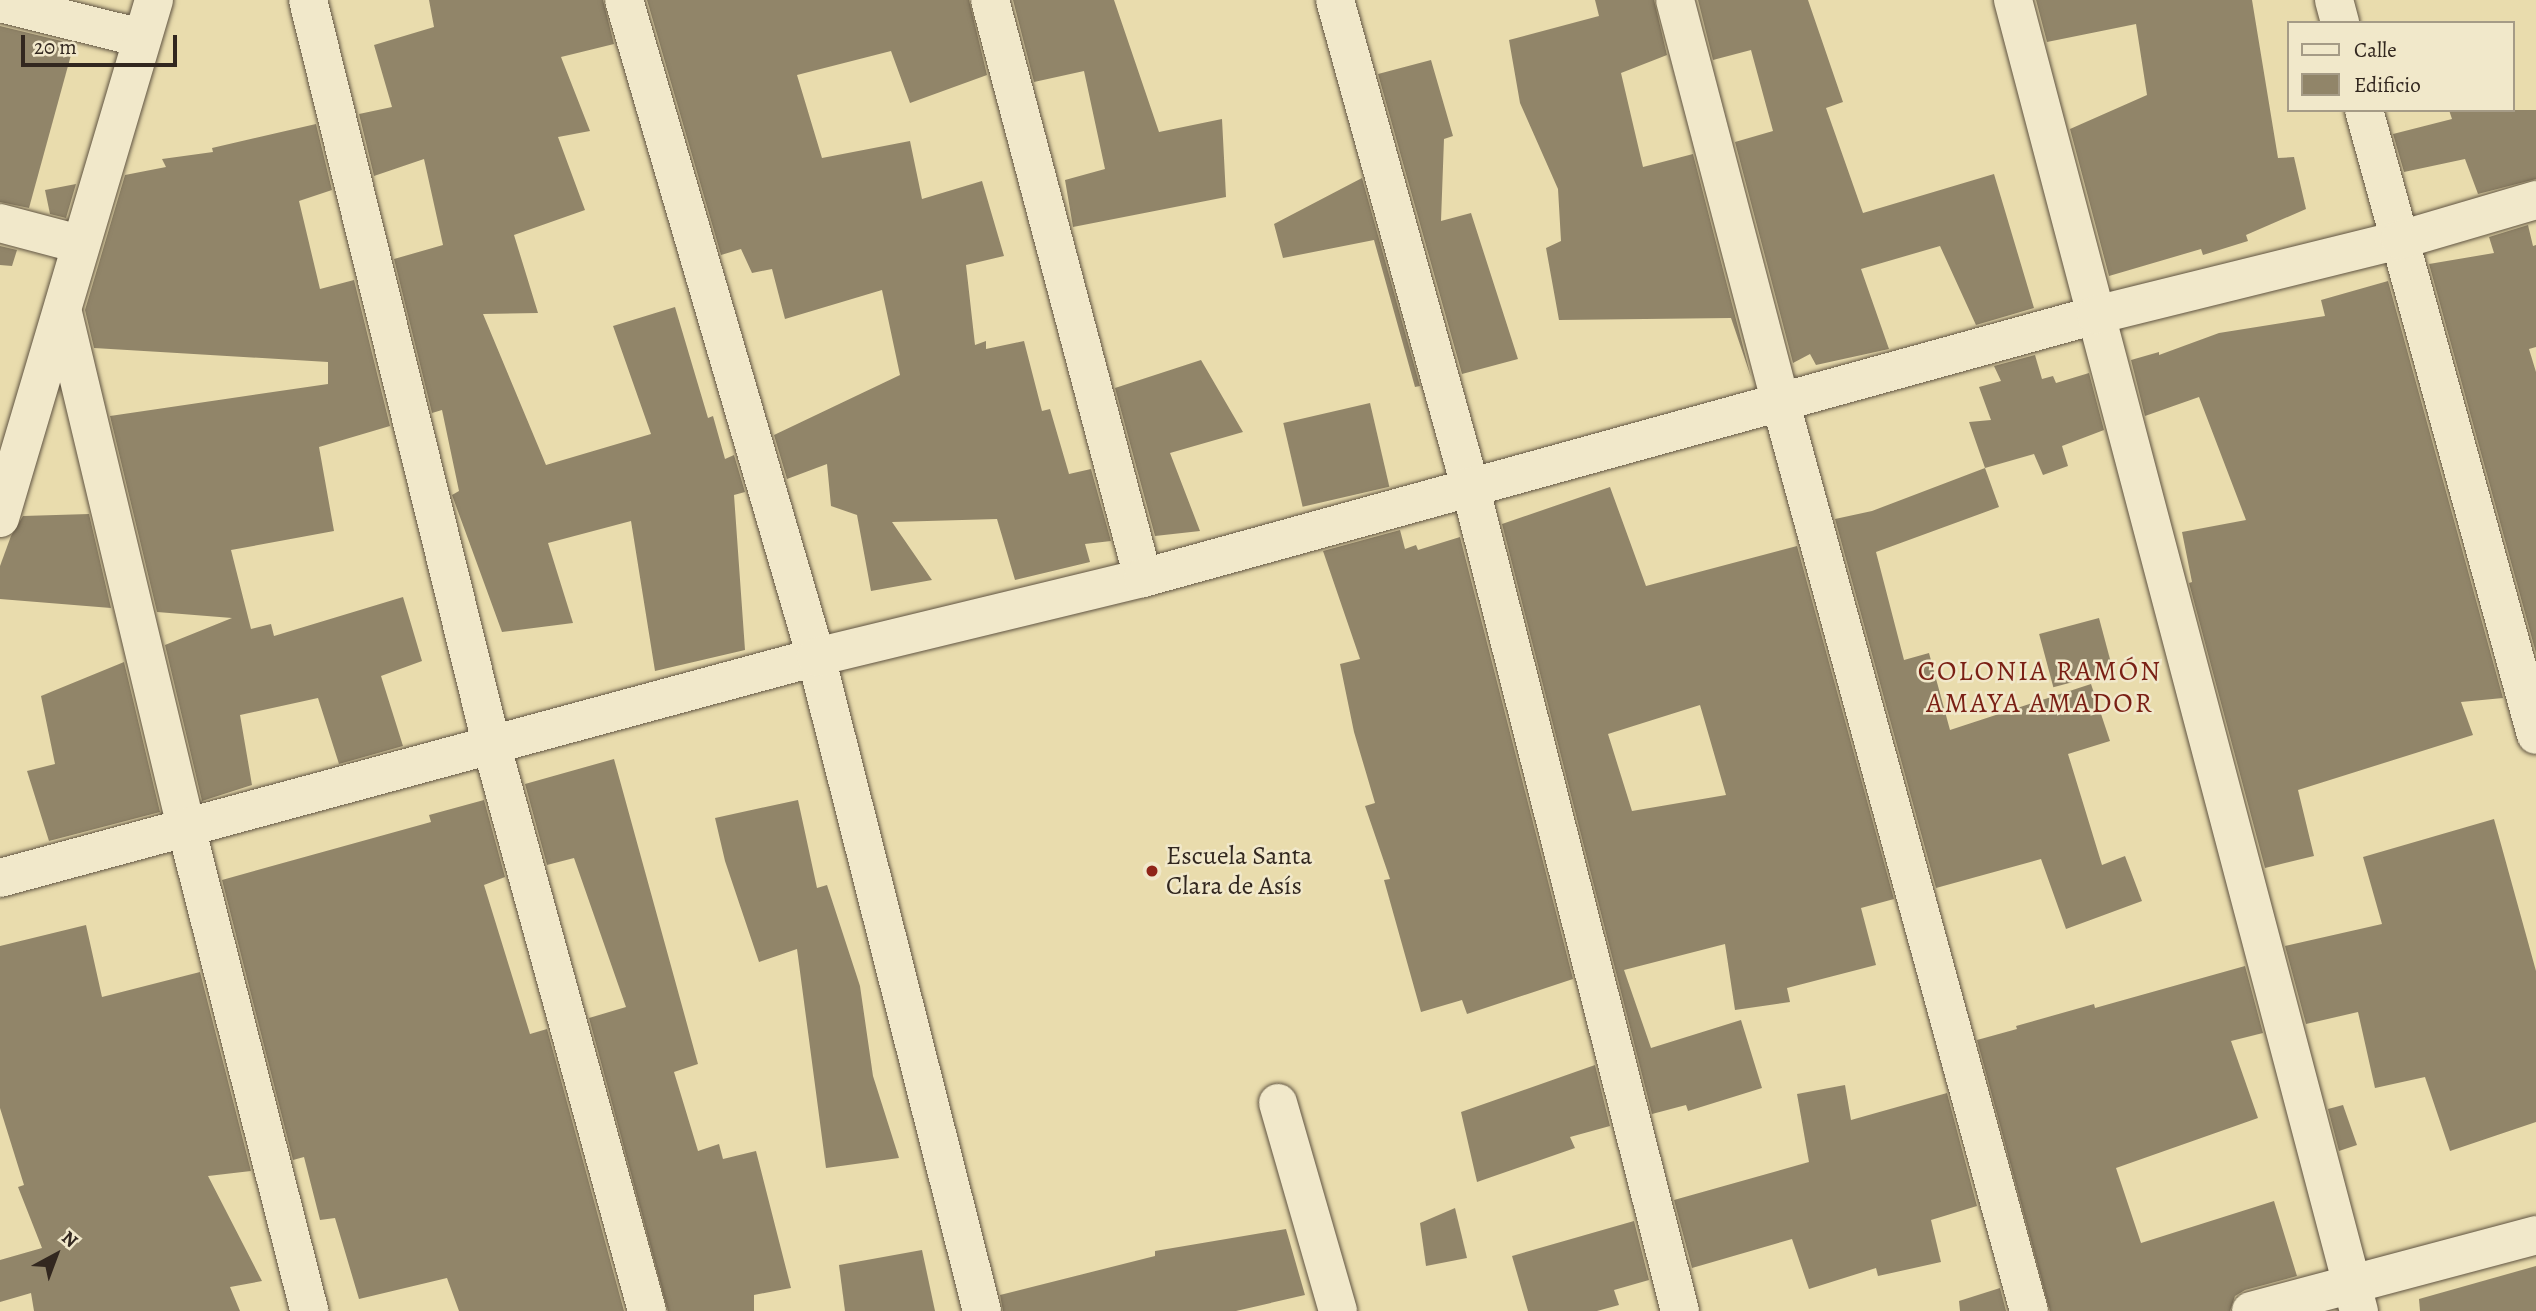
<!DOCTYPE html>
<meta charset="utf-8">
<style>
body{margin:0}
#map{position:relative;width:2536px;height:1311px;overflow:hidden;background:#e9dcad;font-family:Alegreya,serif}
div>[style]{position:absolute}
[style*='--x']{left:calc(var(--x)*1px);top:calc(var(--y)*1px);width:calc(var(--w)*1px);rotate:calc(var(--a)*1deg)}
.building>*{inset:0;background:#918569;transform-origin:0 0}
.roads{filter:drop-shadow(0 0 2px #605442) drop-shadow(0 0 2px #605442)}
.street>*{height:38px;margin:-19px;padding:0 19px;transform-origin:19px;border-radius:19px;background:#f1e8ca}
.dots>*{width:19px;height:19px;translate:-50% -50%;box-sizing:border-box;border:4px solid #f1e8ca;border-radius:50%}
span{translate:-50% -50%;white-space:nowrap;text-align:center;line-height:1.15;-webkit-text-stroke:5px #f1e8ca;paint-order:stroke}
.poi-label{font-size:26px;color:#32271f}
.left{translate:0 -50%;text-align:left}
.neighbourhood-label{font-size:28px;color:#7a1f14;letter-spacing:2px}
.legend{position:absolute;left:2287px;top:21px;width:228px;height:91px;box-sizing:border-box;background:#f1e8ca;border:2px solid #a59b86;margin:0;padding:9px 12px;list-style:none;font-size:21px;color:#32271f}
.legend li{display:flex;align-items:center;gap:14px;height:35px}
.legend b{width:35px;border:2px solid #a59b86}
.north{position:absolute;left:21px;top:1220px;width:70px;height:70px;-webkit-text-stroke:5px #f1e8ca;paint-order:stroke;rotate:41deg;font-size:19px;font-weight:700;line-height:28px;text-align:center;color:#32271f}
.north::after{content:'';display:block;margin:auto;width:24px;height:32px;background:#32271f;clip-path:polygon(50% 0,100% 100%,50% 72%,0 100%)}
.scale{position:absolute;left:21px;top:35px;width:156px;height:32px;box-sizing:border-box;border:4px solid #32271f;border-top:0;padding-left:9px;font-size:21px;line-height:24px;white-space:nowrap;color:#32271f;-webkit-text-stroke:5px #f1e8ca;paint-order:stroke}
</style>
<div id="map">
<div class="building">
<div style="clip-path:polygon(429px 0,603px 0,614px 44px,561px 57px,590px 131px,558px 137px,585px 210px,514px 235px,538px 313px,483px 314px,546px 465px,651px 434px,613px 326px,675px 307px,708px 418px,713px 416px,725px 459px,734px 455px,745px 492px,734px 495px,745px 650px,655px 671px,631px 521px,548px 543px,573px 623px,502px 632px,452px 495px,459px 491px,442px 410px,432px 413px,394px 259px,443px 245px,424px 159px,374px 176px,359px 114px,392px 107px,374px 45px,434px 27px)"></div>
<div style="clip-path:polygon(647px 0,969px 0,987px 75px,910px 103px,891px 51px,797px 75px,822px 158px,910px 141px,922px 199px,982px 181px,1004px 256px,966px 265px,975px 345px,986px 341px,986px 349px,1024px 341px,1042px 411px,1050px 409px,1069px 474px,1091px 469px,1111px 541px,1085px 544px,1090px 562px,1015px 580px,997px 519px,892px 522px,932px 580px,871px 591px,857px 515px,831px 506px,827px 464px,787px 479px,774px 435px,900px 375px,882px 290px,785px 319px,772px 269px,752px 273px,741px 249px,721px 255px)"></div>
<div style="clip-path:polygon(1013px 0,1114px 0,1159px 132px,1222px 119px,1226px 197px,1073px 227px,1065px 180px,1105px 169px,1084px 71px,1034px 82px)"></div>
<div style="clip-path:polygon(1595px 0,1654px 0,1667px 55px,1621px 73px,1643px 167px,1693px 154px,1751px 377px,1731px 318px,1559px 320px,1546px 248px,1561px 241px,1558px 189px,1520px 103px,1509px 40px,1599px 16px)"></div>
<div style="clip-path:polygon(1698px 0,1808px 0,1843px 102px,1826px 108px,1863px 213px,1994px 174px,2034px 308px,1976px 325px,1940px 246px,1861px 269px,1889px 349px,1816px 365px,1810px 354px,1793px 363px,1735px 142px,1773px 131px,1751px 50px,1713px 60px)"></div>
<div style="clip-path:polygon(2036px 0,2252px 0,2278px 158px,2294px 157px,2306px 209px,2246px 235px,2248px 241px,2203px 255px,2201px 249px,2109px 276px,2070px 129px,2147px 95px,2136px 24px,2047px 42px)"></div>
<div style="clip-path:polygon(0 26px,74px 44px,29px 208px,0 202px)"></div>
<div style="clip-path:polygon(1431px 60px,1453px 136px,1444px 139px,1441px 221px,1471px 213px,1518px 359px,1462px 374px,1378px 74px)"></div>
<div style="clip-path:polygon(2449px 110px,2536px 110px,2536px 179px,2478px 194px,2465px 159px,2404px 172px,2393px 134px,2452px 119px)"></div>
<div style="clip-path:polygon(316px 124px,332px 190px,299px 201px,320px 289px,354px 280px,390px 426px,319px 447px,334px 531px,231px 550px,251px 629px,271px 624px,274px 636px,403px 597px,422px 661px,381px 676px,403px 746px,339px 764px,318px 698px,240px 715px,252px 785px,202px 801px,165px 645px,232px 618px,157px 612px,110px 416px,328px 384px,328px 362px,94px 348px,85px 310px,125px 175px,166px 167px,162px 159px,213px 152px,212px 148px)"></div>
<div style="clip-path:polygon(1362px 178px,1420px 386px,1415px 387px,1374px 240px,1283px 258px,1274px 224px)"></div>
<div style="clip-path:polygon(76px 184px,66px 218px,50px 214px,45px 190px)"></div>
<div style="clip-path:polygon(2528px 225px,2533px 246px,2536px 245px,2536px 347px,2529px 349px,2536px 372px,2536px 653px,2429px 264px,2494px 253px,2489px 237px)"></div>
<div style="clip-path:polygon(0 246px,17px 250px,12px 266px,0 265px)"></div>
<div style="clip-path:polygon(2388px 281px,2503px 698px,2461px 702px,2473px 735px,2298px 790px,2314px 856px,2265px 868px,2189px 583px,2192px 582px,2182px 532px,2246px 520px,2199px 397px,2145px 416px,2131px 360px,2159px 352px,2159px 355px,2219px 333px,2325px 316px,2321px 300px)"></div>
<div style="clip-path:polygon(2035px 355px,2042px 379px,2053px 376px,2056px 383px,2089px 373px,2104px 430px,2062px 446px,2068px 466px,2043px 475px,2034px 454px,1985px 468px,1969px 422px,1991px 420px,1979px 387px,2001px 381px,1994px 366px)"></div>
<div style="clip-path:polygon(1201px 360px,1243px 432px,1170px 453px,1200px 531px,1155px 536px,1115px 388px)"></div>
<div style="left:1370px;top:403px;width:86px;height:89px;rotate:77deg"></div>
<div style="clip-path:polygon(1985px 468px,1999px 507px,1876px 552px,1904px 660px,1929px 653px,1950px 730px,2091px 684px,2110px 741px,2068px 754px,2102px 865px,2125px 856px,2142px 901px,2066px 929px,2041px 859px,1936px 888px,1835px 519px,1872px 511px)"></div>
<div style="clip-path:polygon(evenodd,1610px 487px,1646px 586px,1797px 546px,1894px 899px,1861px 908px,1876px 965px,1787px 988px,1790px 1002px,1735px 1010px,1725px 944px,1624px 970px,1651px 1048px,1741px 1020px,1762px 1088px,1688px 1111px,1686px 1105px,1652px 1114px,1502px 524px,1610px 487px,1700px 705px,1726px 795px,1632px 811px,1608px 734px,1700px 705px)"></div>
<div style="clip-path:polygon(89px 514px,111px 608px,0 599px,0 566px,11px 536px,23px 516px)"></div>
<div style="clip-path:polygon(1400px 530px,1405px 549px,1416px 545px,1418px 550px,1460px 537px,1573px 979px,1467px 1014px,1462px 1000px,1421px 1012px,1384px 880px,1390px 879px,1365px 806px,1375px 803px,1354px 732px,1340px 664px,1360px 659px,1323px 551px)"></div>
<div style="left:2099px;top:618px;width:55px;height:62px;rotate:75deg"></div>
<div style="clip-path:polygon(124px 662px,160px 812px,49px 841px,27px 771px,55px 764px,41px 696px)"></div>
<div style="clip-path:polygon(614px 759px,698px 1064px,674px 1072px,698px 1151px,719px 1144px,723px 1159px,756px 1151px,791px 1288px,754px 1295px,754px 1311px,668px 1311px,589px 1018px,626px 1007px,574px 858px,547px 865px,525px 784px)"></div>
<div style="clip-path:polygon(484px 800px,505px 877px,484px 885px,530px 1034px,547px 1029px,624px 1311px,459px 1311px,447px 1278px,359px 1299px,335px 1218px,320px 1220px,304px 1157px,293px 1160px,222px 880px,431px 822px,429px 815px)"></div>
<div style="clip-path:polygon(798px 800px,817px 888px,827px 885px,860px 986px,873px 1076px,899px 1158px,826px 1168px,797px 949px,759px 962px,725px 861px,715px 818px)"></div>
<div style="clip-path:polygon(2494px 819px,2536px 971px,2536px 1122px,2450px 1151px,2425px 1077px,2375px 1088px,2358px 1012px,2306px 1024px,2285px 946px,2382px 924px,2363px 857px)"></div>
<div style="clip-path:polygon(86px 925px,102px 997px,200px 972px,251px 1171px,208px 1176px,262px 1281px,230px 1287px,240px 1311px,34px 1311px,31px 1293px,0 1302px,0 1260px,42px 1248px,18px 1187px,24px 1185px,0 1108px,0 946px)"></div>
<div style="clip-path:polygon(2245px 966px,2263px 1033px,2231px 1041px,2258px 1118px,2116px 1168px,2141px 1243px,2274px 1201px,2297px 1276px,2245px 1290px,2235px 1296px,2230px 1311px,2050px 1311px,1977px 1040px,2017px 1029px,2016px 1026px,2094px 1004px,2095px 1008px)"></div>
<div style="clip-path:polygon(1595px 1065px,1610px 1126px,1570px 1137px,1575px 1148px,1477px 1182px,1461px 1112px)"></div>
<div style="clip-path:polygon(1845px 1085px,1851px 1120px,1947px 1093px,1977px 1206px,1931px 1220px,1941px 1262px,1878px 1276px,1876px 1268px,1809px 1289px,1792px 1239px,1692px 1268px,1674px 1200px,1809px 1162px,1797px 1094px)"></div>
<div style="clip-path:polygon(2343px 1105px,2357px 1145px,2339px 1151px,2328px 1109px)"></div>
<div style="clip-path:polygon(1455px 1208px,1467px 1258px,1426px 1266px,1420px 1223px)"></div>
<div style="clip-path:polygon(1634px 1221px,1649px 1280px,1614px 1290px,1619px 1305px,1597px 1311px,1528px 1311px,1512px 1256px)"></div>
<div style="clip-path:polygon(1286px 1229px,1305px 1295px,1236px 1311px,1003px 1311px,1000px 1295px,1155px 1256px,1155px 1251px)"></div>
<div style="clip-path:polygon(922px 1250px,935px 1311px,845px 1311px,839px 1265px)"></div>
<div style="clip-path:polygon(2536px 1266px,2536px 1311px,2420px 1311px,2419px 1299px)"></div>
<div style="clip-path:polygon(2000px 1288px,2006px 1311px,1960px 1311px,1959px 1301px)"></div>
</div>
<div class="roads">
<div class="street">
<div style="--x:308;--y:0;--w:769;--a:76.16"></div>
<div style="--x:492;--y:747;--w:585;--a:74.63"></div>
<div style="--x:624;--y:0;--w:684;--a:73.71"></div>
<div style="--x:816;--y:657;--w:675;--a:75.76"></div>
<div style="--x:990;--y:0;--w:598;--a:75.17"></div>
<div style="--x:1335;--y:0;--w:504;--a:74.48"></div>
<div style="--x:1470;--y:486;--w:851;--a:75.72"></div>
<div style="--x:1675;--y:0;--w:418;--a:75.3"></div>
<div style="--x:1781;--y:404;--w:940;--a:74.71"></div>
<div style="--x:2013;--y:0;--w:1356;--a:75.22"></div>
<div style="--x:2334;--y:0;--w:24;--a:75"></div>
<div style="--x:0;--y:3;--w:145;--a:13.9"></div>
<div style="--x:2364;--y:110;--w:648;--a:74.61"></div>
<div style="--x:0;--y:223;--w:82;--a:14.9"></div>
<div style="--x:63;--y:313;--w:529;--a:76.54"></div>
<div style="--x:186;--y:827;--w:499;--a:75.7"></div>
<div style="--x:0;--y:518;--w:540;--a:-73.44"></div>
<div style="--x:0;--y:878;--w:845;--a:-15.15"></div>
<div style="--x:816;--y:657;--w:336;--a:-13.6"></div>
<div style="--x:1143;--y:578;--w:989;--a:-15.43"></div>
<div style="--x:2096;--y:315;--w:313;--a:-13.9"></div>
<div style="--x:2400;--y:240;--w:142;--a:-16.4"></div>
<div style="--x:1278;--y:1103;--w:216;--a:73.9"></div>
<div style="--x:2251;--y:1311;--w:295;--a:-14.9"></div>
</div>
</div>
<div class="dots">
<div style="left:1152px;top:871px;background:#8f2418"></div>
</div>
<div class="poi-label">
<span class="left" style="left:1166px;top:871px">Escuela Santa<br>Clara de Asís</span>
</div>
<div class="neighbourhood-label">
<span style="left:2040px;top:687px">COLONIA RAMÓN<br>AMAYA AMADOR</span>
</div>
<ul class="legend">
<li><b style="height:9px;background:#f1e8ca"></b>Calle</li>
<li><b style="height:19px;background:#918569"></b>Edificio</li>
</ul>
<div class="north">N</div>
<div class="scale">20 m</div>
</div>
